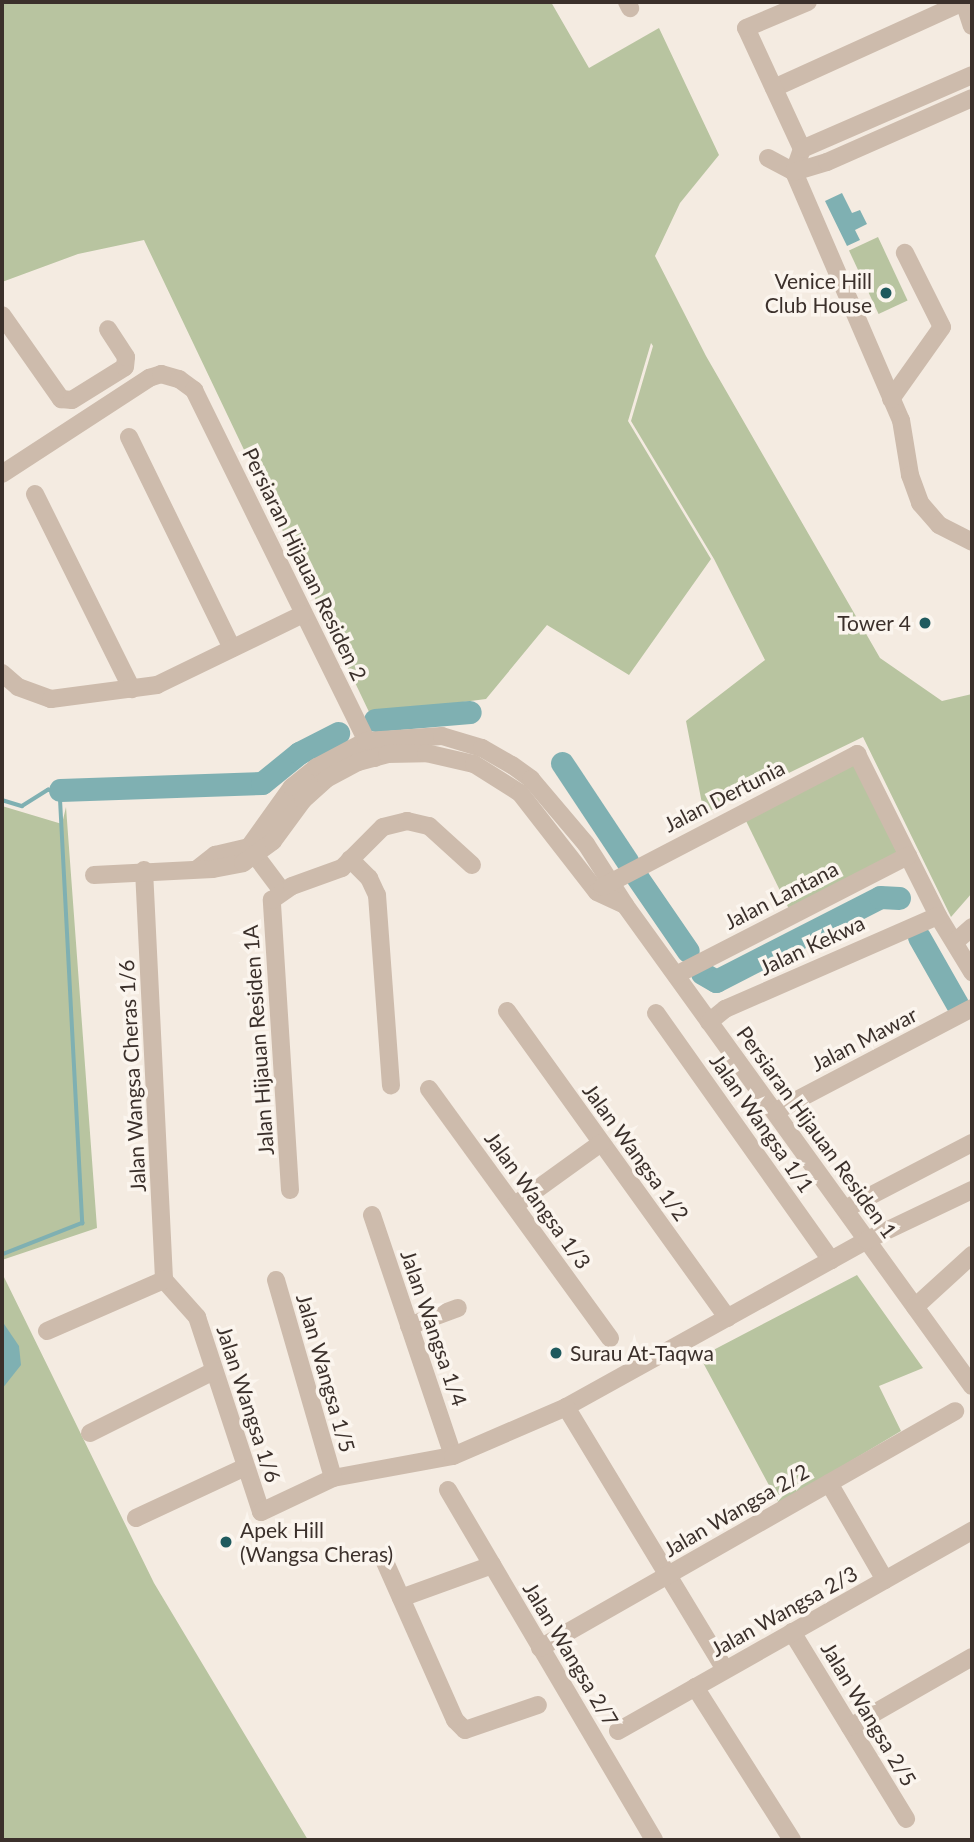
<!DOCTYPE html>
<style>
body{margin:0}
#map{position:relative;width:974px;height:1842px;overflow:hidden;background:#f4ebe1;font-family:Lato,sans-serif}
div>[style]{position:absolute}
[style*='--x']{left:calc(var(--x)*1px);top:calc(var(--y)*1px);width:calc(var(--w)*1px);rotate:calc(var(--a)*1deg)}
.green>*{inset:0;background:#b8c4a0;transform-origin:0 0}
.water>*{inset:0;background:#7fb0b2}
.stream>*{height:3.5px;margin:-1.75px;padding:0 1.75px;transform-origin:1.75px;border-radius:1.75px;background:#7fb0b2}
.river>*{height:23px;margin:-11.5px;padding:0 11.5px;transform-origin:11.5px;border-radius:11.5px;background:#7fb0b2}
.minor>*{height:18px;margin:-9px;padding:0 9px;transform-origin:9px;border-radius:9px;background:#cdbbac}
.dots>*{width:19px;height:19px;translate:-50% -50%;box-sizing:border-box;border:4px solid #fbf5ee;border-radius:50%}
span{translate:-50% -50%;white-space:nowrap;text-align:center;line-height:1.15;-webkit-text-stroke:7px #fbf5ee;paint-order:stroke}
.poi-label{font-size:21px;color:#3b302b}
.right{translate:-100% -50%;text-align:right}
.left{translate:0 -50%;text-align:left}
.street-label{font-size:21px;color:#3b302b}
.frame{position:absolute;inset:0;border:4px solid #3b302b;pointer-events:none}
</style>
<div id="map">
<div class="green">
<div style="clip-path:polygon(2px 2px,551px 2px,589px 68px,659px 28px,719px 155px,680px 203px,655px 256px,706px 356px,880px 658px,942px 701px,972px 694px,972px 893px,951px 917px,863px 737px,704px 814px,686px 721px,765px 660px,714px 559px,631px 421px,653px 346px,651px 343px,628px 421px,711px 559px,629px 675px,547px 625px,486px 699px,370px 714px,144px 240px,78px 254px,2px 282px)"></div>
<div style="left:878px;top:237px;width:70px;height:32px;rotate:65deg"></div>
<div style="left:856px;top:759px;width:106px;height:126px;rotate:64deg"></div>
<div style="clip-path:polygon(2px 806px,62px 824px,66px 807px,97px 1228px,2px 1260px)"></div>
<div style="clip-path:polygon(2px 1273px,154px 1583px,308px 1840px,2px 1840px)"></div>
<div style="clip-path:polygon(857px 1275px,923px 1368px,879px 1386px,901px 1431px,779px 1504px,700px 1357px)"></div>
</div>
<div class="water">
<div style="clip-path:polygon(842px 193px,852px 213px,860px 210px,867px 224px,855px 230px,860px 240px,847px 246px,825px 201px)"></div>
<div style="clip-path:polygon(2px 1321px,19px 1346px,21px 1365px,2px 1389px)"></div>
</div>
<div class="stream">
<div style="--x:2;--y:800;--w:21;--a:17"></div>
<div style="--x:22;--y:806;--w:31;--a:-32"></div>
<div style="--x:48;--y:790;--w:12;--a:0"></div>
<div style="--x:60;--y:790;--w:434;--a:87"></div>
<div style="--x:83;--y:1223;--w:87;--a:158.4"></div>
</div>
<div class="river">
<div style="--x:375;--y:720;--w:95;--a:-4.8"></div>
<div style="--x:562;--y:763;--w:118;--a:56.4"></div>
<div style="--x:60;--y:790;--w:202;--a:-2"></div>
<div style="--x:262;--y:783;--w:48;--a:-39"></div>
<div style="--x:299;--y:753;--w:44;--a:-27.1"></div>
<div style="--x:635;--y:874;--w:93;--a:55.5"></div>
<div style="--x:919;--y:937;--w:77;--a:60.4"></div>
<div style="--x:702;--y:973;--w:16;--a:30"></div>
<div style="--x:716;--y:981;--w:184;--a:-27.1"></div>
<div style="--x:880;--y:897;--w:19;--a:3"></div>
</div>
<div class="minor">
<div style="--x:627;--y:2;--w:7;--a:63"></div>
<div style="--x:964;--y:2;--w:25;--a:72"></div>
<div style="--x:774;--y:88;--w:209;--a:-24.4"></div>
<div style="--x:802;--y:149;--w:133;--a:-114.8"></div>
<div style="--x:746;--y:28;--w:67;--a:-22.8"></div>
<div style="--x:768;--y:158;--w:30;--a:28"></div>
<div style="--x:794;--y:172;--w:270;--a:66.7"></div>
<div style="--x:901;--y:420;--w:56;--a:80.7"></div>
<div style="--x:910;--y:475;--w:30;--a:70"></div>
<div style="--x:920;--y:503;--w:29;--a:49"></div>
<div style="--x:939;--y:525;--w:37;--a:27"></div>
<div style="--x:794;--y:172;--w:24;--a:-71"></div>
<div style="--x:802;--y:149;--w:185;--a:-23.5"></div>
<div style="--x:794;--y:172;--w:34;--a:-17"></div>
<div style="--x:827;--y:162;--w:158;--a:-23.8"></div>
<div style="--x:2;--y:315;--w:103;--a:54.9"></div>
<div style="--x:61;--y:399;--w:11;--a:5"></div>
<div style="--x:72;--y:400;--w:62;--a:-31.9"></div>
<div style="--x:125;--y:367;--w:10;--a:-84"></div>
<div style="--x:126;--y:357;--w:33;--a:-123"></div>
<div style="--x:891;--y:399;--w:88;--a:-54.7"></div>
<div style="--x:942;--y:327;--w:83;--a:-116.6"></div>
<div style="--x:129;--y:437;--w:235;--a:64"></div>
<div style="--x:2;--y:474;--w:176;--a:-33.1"></div>
<div style="--x:149;--y:378;--w:13;--a:-18"></div>
<div style="--x:161;--y:374;--w:19;--a:16"></div>
<div style="--x:179;--y:379;--w:19;--a:36"></div>
<div style="--x:194;--y:390;--w:410;--a:63.8"></div>
<div style="--x:35;--y:494;--w:218;--a:63.6"></div>
<div style="--x:2;--y:673;--w:21;--a:41"></div>
<div style="--x:18;--y:687;--w:35;--a:20"></div>
<div style="--x:51;--y:699;--w:107;--a:-7.5"></div>
<div style="--x:157;--y:685;--w:162;--a:-25.9"></div>
<div style="--x:249;--y:847;--w:55;--a:53.1"></div>
<div style="--x:350;--y:859;--w:27;--a:45"></div>
<div style="--x:369;--y:878;--w:19;--a:65"></div>
<div style="--x:377;--y:895;--w:191;--a:85.8"></div>
<div style="--x:197;--y:869;--w:23;--a:-38"></div>
<div style="--x:215;--y:855;--w:35;--a:-13"></div>
<div style="--x:249;--y:847;--w:74;--a:-54.4"></div>
<div style="--x:292;--y:787;--w:32;--a:-39"></div>
<div style="--x:317;--y:767;--w:55;--a:-28"></div>
<div style="--x:366;--y:741;--w:76;--a:-3.8"></div>
<div style="--x:442;--y:736;--w:42;--a:16.7"></div>
<div style="--x:482;--y:748;--w:34;--a:30"></div>
<div style="--x:512;--y:765;--w:24;--a:36"></div>
<div style="--x:531;--y:779;--w:85;--a:49.8"></div>
<div style="--x:586;--y:844;--w:72;--a:57.4"></div>
<div style="--x:625;--y:905;--w:593;--a:54.19"></div>
<div style="--x:144;--y:870;--w:410;--a:87.2"></div>
<div style="--x:94;--y:875;--w:119;--a:-2.9"></div>
<div style="--x:213;--y:869;--w:31;--a:-11"></div>
<div style="--x:243;--y:863;--w:37;--a:-36"></div>
<div style="--x:273;--y:841;--w:51;--a:-53.8"></div>
<div style="--x:303;--y:800;--w:31;--a:-42"></div>
<div style="--x:326;--y:779;--w:36;--a:-28"></div>
<div style="--x:358;--y:762;--w:30;--a:-15"></div>
<div style="--x:387;--y:754;--w:39;--a:-1"></div>
<div style="--x:426;--y:753;--w:49;--a:12.9"></div>
<div style="--x:474;--y:764;--w:54;--a:32.2"></div>
<div style="--x:520;--y:793;--w:125;--a:52.1"></div>
<div style="--x:597;--y:892;--w:31;--a:25"></div>
<div style="--x:602;--y:887;--w:288;--a:-27.5"></div>
<div style="--x:857;--y:754;--w:181;--a:63.4"></div>
<div style="--x:938;--y:916;--w:66;--a:58.7"></div>
<div style="--x:955;--y:942;--w:23;--a:-41"></div>
<div style="--x:676;--y:975;--w:261;--a:-27.2"></div>
<div style="--x:507;--y:1011;--w:378;--a:54.3"></div>
<div style="--x:656;--y:1013;--w:303;--a:54.7"></div>
<div style="--x:709;--y:1022;--w:21;--a:-39"></div>
<div style="--x:725;--y:1009;--w:232;--a:-23.6"></div>
<div style="--x:429;--y:1089;--w:308;--a:54"></div>
<div style="--x:776;--y:1111;--w:221;--a:-27.7"></div>
<div style="--x:290;--y:1190;--w:291;--a:-93.6"></div>
<div style="--x:272;--y:900;--w:24;--a:-35"></div>
<div style="--x:292;--y:886;--w:53;--a:-19.8"></div>
<div style="--x:342;--y:868;--w:58;--a:-45"></div>
<div style="--x:383;--y:827;--w:25;--a:-14"></div>
<div style="--x:407;--y:821;--w:23;--a:13"></div>
<div style="--x:429;--y:826;--w:58;--a:42.2"></div>
<div style="--x:515;--y:1205;--w:106;--a:-35.8"></div>
<div style="--x:845;--y:1209;--w:143;--a:-27.5"></div>
<div style="--x:372;--y:1215;--w:254;--a:71.4"></div>
<div style="--x:164;--y:1280;--w:50;--a:48.3"></div>
<div style="--x:197;--y:1317;--w:205;--a:71.8"></div>
<div style="--x:261;--y:1512;--w:80;--a:-25.3"></div>
<div style="--x:333;--y:1478;--w:122;--a:-10.4"></div>
<div style="--x:453;--y:1456;--w:123;--a:-23.4"></div>
<div style="--x:566;--y:1407;--w:344;--a:-29"></div>
<div style="--x:867;--y:1240;--w:116;--a:-25.5"></div>
<div style="--x:276;--y:1280;--w:206;--a:73.9"></div>
<div style="--x:915;--y:1307;--w:77;--a:-42.4"></div>
<div style="--x:409;--y:1326;--w:52;--a:-20.2"></div>
<div style="--x:47;--y:1331;--w:128;--a:-23.6"></div>
<div style="--x:566;--y:1407;--w:307;--a:58.8"></div>
<div style="--x:90;--y:1433;--w:139;--a:-26.6"></div>
<div style="--x:829;--y:1483;--w:112;--a:60"></div>
<div style="--x:448;--y:1490;--w:406;--a:59.5"></div>
<div style="--x:136;--y:1518;--w:118;--a:-25"></div>
<div style="--x:385;--y:1562;--w:173;--a:66.1"></div>
<div style="--x:455;--y:1720;--w:14;--a:45"></div>
<div style="--x:465;--y:1730;--w:77;--a:-18.9"></div>
<div style="--x:401;--y:1598;--w:97;--a:-19.9"></div>
<div style="--x:792;--y:1632;--w:219;--a:58.6"></div>
<div style="--x:540;--y:1648;--w:478;--a:-29.7"></div>
<div style="--x:695;--y:1687;--w:181;--a:57.6"></div>
<div style="--x:850;--y:1727;--w:141;--a:-29.8"></div>
<div style="--x:618;--y:1731;--w:407;--a:-29.5"></div>
</div>
<div class="dots">
<div style="left:886px;top:293px;background:#1f5a5e"></div>
<div style="left:925px;top:623px;background:#1f5a5e"></div>
<div style="left:556px;top:1353px;background:#1f5a5e"></div>
<div style="left:226px;top:1542px;background:#1f5a5e"></div>
</div>
<div class="poi-label">
<span class="right" style="left:872px;top:293px">Venice Hill<br>Club House</span>
<span class="right" style="left:911px;top:623px">Tower 4</span>
<span class="left" style="left:570px;top:1353px">Surau At-Taqwa</span>
<span class="left" style="left:240px;top:1542px">Apek Hill<br>(Wangsa Cheras)</span>
</div>
<div class="street-label">
<span style="left:305px;top:564px;rotate:64deg">Persiaran Hijauan Residen 2</span>
<span style="left:724px;top:796px;rotate:-27deg">Jalan Dertunia</span>
<span style="left:781px;top:895px;rotate:-27deg">Jalan Lantana</span>
<span style="left:812px;top:945px;rotate:-25deg">Jalan Kekwa</span>
<span style="left:864px;top:1039px;rotate:-27deg">Jalan Mawar</span>
<span style="left:258px;top:1040px;rotate:-94deg">Jalan Hijauan Residen 1A</span>
<span style="left:132px;top:1076px;rotate:-93deg">Jalan Wangsa Cheras 1/6</span>
<span style="left:762px;top:1123px;rotate:55deg">Jalan Wangsa 1/1</span>
<span style="left:817px;top:1132px;rotate:54deg">Persiaran Hijauan Residen 1</span>
<span style="left:636px;top:1152px;rotate:54deg">Jalan Wangsa 1/2</span>
<span style="left:538px;top:1200px;rotate:54deg">Jalan Wangsa 1/3</span>
<span style="left:434px;top:1328px;rotate:71deg">Jalan Wangsa 1/4</span>
<span style="left:326px;top:1373px;rotate:74deg">Jalan Wangsa 1/5</span>
<span style="left:249px;top:1404px;rotate:72deg">Jalan Wangsa 1/6</span>
<span style="left:736px;top:1510px;rotate:-30deg">Jalan Wangsa 2/2</span>
<span style="left:784px;top:1611px;rotate:-29deg">Jalan Wangsa 2/3</span>
<span style="left:571px;top:1654px;rotate:59deg">Jalan Wangsa 2/7</span>
<span style="left:869px;top:1714px;rotate:59deg">Jalan Wangsa 2/5</span>
</div>
<div class="frame"></div>
</div>
